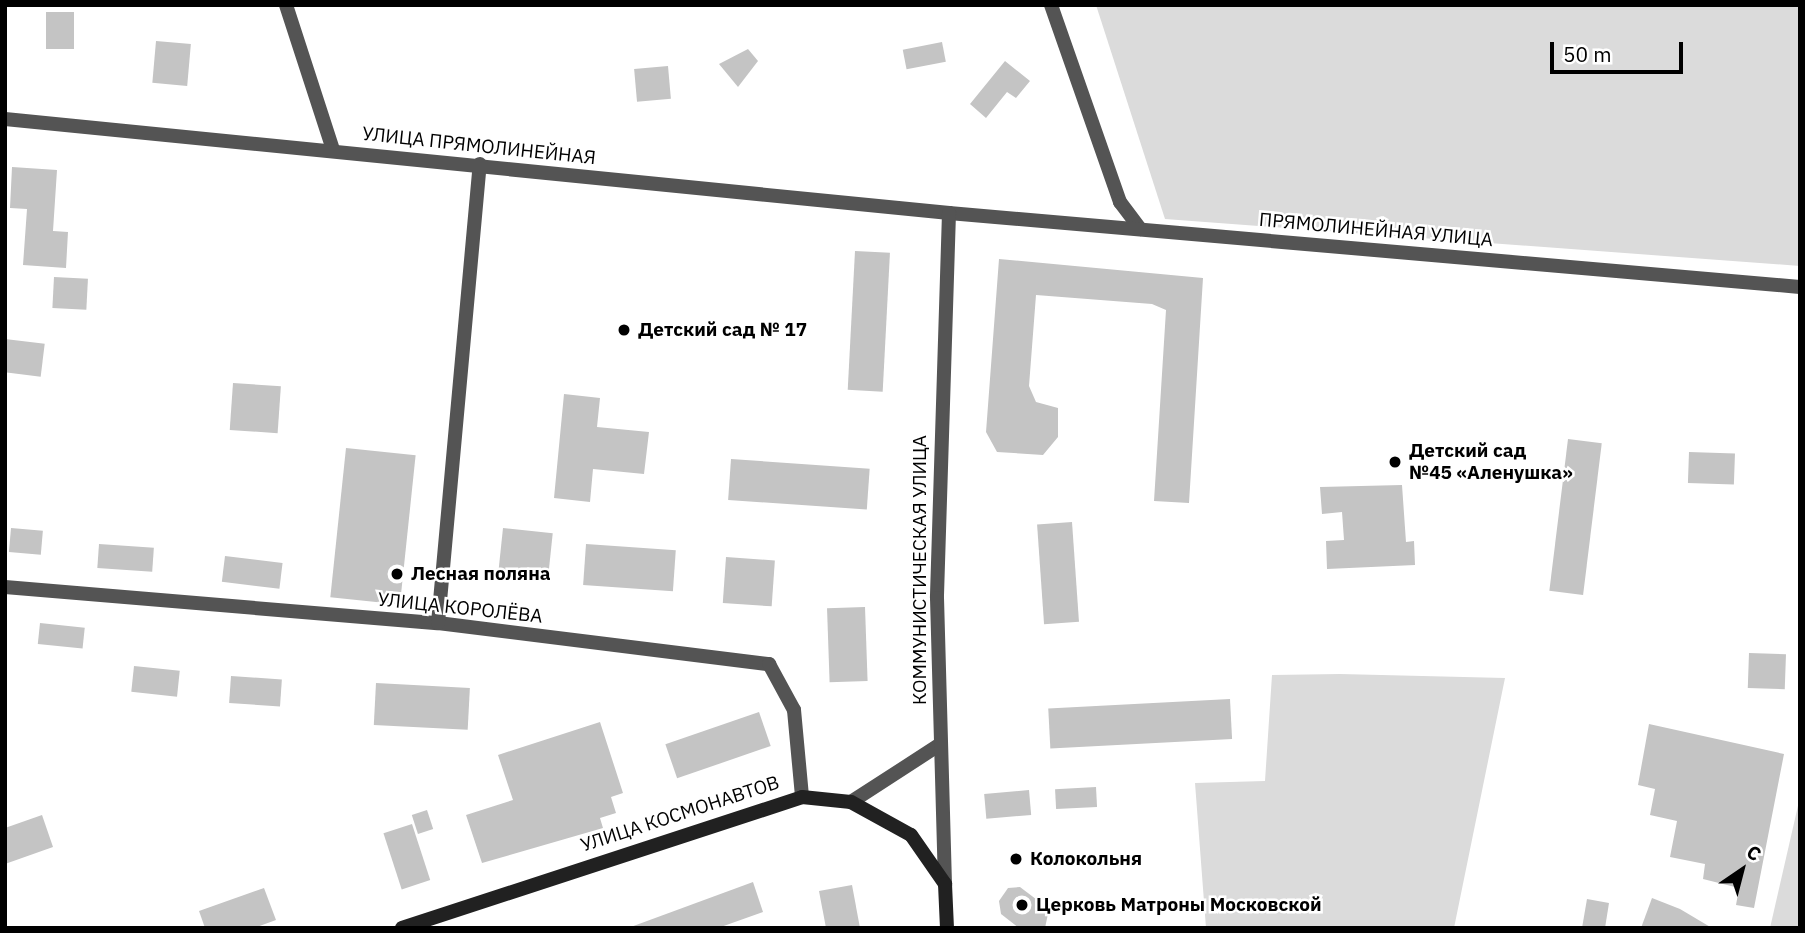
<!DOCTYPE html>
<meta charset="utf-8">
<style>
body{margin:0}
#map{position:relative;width:1805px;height:933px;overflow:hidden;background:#fff;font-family:"IBM Plex Sans",sans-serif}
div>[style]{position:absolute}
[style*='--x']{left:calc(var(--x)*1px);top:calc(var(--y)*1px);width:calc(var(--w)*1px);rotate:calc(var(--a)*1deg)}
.green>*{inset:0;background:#dbdbdb}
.building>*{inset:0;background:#c4c4c4;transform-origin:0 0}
.minor>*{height:14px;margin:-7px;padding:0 7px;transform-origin:7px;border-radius:7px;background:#545454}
.tertiary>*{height:14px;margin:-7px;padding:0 7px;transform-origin:7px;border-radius:7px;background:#545454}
.secondary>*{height:14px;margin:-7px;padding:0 7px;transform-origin:7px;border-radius:7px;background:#212121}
.dots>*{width:19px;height:19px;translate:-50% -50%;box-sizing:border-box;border:4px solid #fff;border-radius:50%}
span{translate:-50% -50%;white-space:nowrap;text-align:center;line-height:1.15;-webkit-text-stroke:5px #fff;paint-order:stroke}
.street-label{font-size:19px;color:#000}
.poi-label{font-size:19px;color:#000;font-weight:700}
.left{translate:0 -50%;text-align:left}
.frame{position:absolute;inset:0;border:7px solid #000;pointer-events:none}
.north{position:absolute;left:1707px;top:835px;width:70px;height:70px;-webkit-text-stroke:5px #fff;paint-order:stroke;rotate:35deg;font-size:19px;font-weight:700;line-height:28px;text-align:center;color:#000}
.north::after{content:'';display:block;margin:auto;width:24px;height:32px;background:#000;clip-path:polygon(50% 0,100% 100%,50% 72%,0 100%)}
.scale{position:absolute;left:1550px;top:42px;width:133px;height:32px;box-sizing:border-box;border:4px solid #000;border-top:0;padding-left:9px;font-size:21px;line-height:24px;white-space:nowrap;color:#000;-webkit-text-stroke:5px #fff;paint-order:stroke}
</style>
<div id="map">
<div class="green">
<div style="clip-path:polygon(1096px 5px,1800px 5px,1800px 266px,1165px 219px)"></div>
<div style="clip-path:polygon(1340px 674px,1505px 678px,1454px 928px,1206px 928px,1195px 783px,1265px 781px,1272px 675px)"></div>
<div style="clip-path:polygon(1800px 797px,1800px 928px,1770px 928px)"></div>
</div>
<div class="building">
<div style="left:74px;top:12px;width:37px;height:28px;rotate:90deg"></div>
<div style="left:156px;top:41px;width:35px;height:42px;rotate:5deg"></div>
<div style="left:942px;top:42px;width:20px;height:40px;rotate:79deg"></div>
<div style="clip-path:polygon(748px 49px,758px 61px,738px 87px,719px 64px)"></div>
<div style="clip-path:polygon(1005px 61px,1030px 81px,1016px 98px,1007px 92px,986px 118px,970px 104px)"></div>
<div style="left:668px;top:66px;width:33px;height:34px;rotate:85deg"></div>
<div style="clip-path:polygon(12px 167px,57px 170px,53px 231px,68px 232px,66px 268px,23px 265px,27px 209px,10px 208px)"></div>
<div style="left:855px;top:251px;width:35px;height:139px;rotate:3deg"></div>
<div style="clip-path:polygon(999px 259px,1203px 278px,1189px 503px,1154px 501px,1166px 310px,1152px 304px,1036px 295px,1029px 386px,1036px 402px,1058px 408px,1058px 437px,1043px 455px,997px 452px,986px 432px)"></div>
<div style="left:54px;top:277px;width:34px;height:31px;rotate:3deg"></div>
<div style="left:5px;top:339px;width:40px;height:33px;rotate:7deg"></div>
<div style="left:233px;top:383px;width:48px;height:47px;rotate:4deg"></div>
<div style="clip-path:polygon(564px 394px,600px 398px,597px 427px,649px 432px,644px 474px,593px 469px,590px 502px,554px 498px)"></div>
<div style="left:1568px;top:439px;width:34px;height:153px;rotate:7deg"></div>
<div style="left:346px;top:448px;width:70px;height:150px;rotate:6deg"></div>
<div style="left:1689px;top:452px;width:46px;height:31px;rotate:2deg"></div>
<div style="left:731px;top:459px;width:139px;height:41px;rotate:4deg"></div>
<div style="clip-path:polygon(1402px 485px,1406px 542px,1414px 541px,1415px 565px,1327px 569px,1326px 541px,1344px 540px,1342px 512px,1322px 514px,1320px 487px)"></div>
<div style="left:1072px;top:522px;width:100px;height:35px;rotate:86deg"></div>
<div style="left:11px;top:528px;width:32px;height:24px;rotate:5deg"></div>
<div style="left:503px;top:528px;width:50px;height:44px;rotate:6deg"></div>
<div style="left:99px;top:544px;width:55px;height:24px;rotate:4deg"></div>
<div style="left:586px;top:544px;width:90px;height:41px;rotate:4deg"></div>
<div style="left:225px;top:556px;width:58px;height:26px;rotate:7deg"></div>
<div style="left:726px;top:557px;width:49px;height:46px;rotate:4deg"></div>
<div style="left:865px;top:607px;width:74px;height:38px;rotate:88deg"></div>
<div style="left:40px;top:623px;width:45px;height:21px;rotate:6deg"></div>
<div style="left:1749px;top:653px;width:37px;height:35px;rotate:2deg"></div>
<div style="left:134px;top:666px;width:46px;height:26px;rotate:6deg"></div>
<div style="left:231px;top:676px;width:51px;height:27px;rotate:4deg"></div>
<div style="left:376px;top:683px;width:94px;height:42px;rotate:3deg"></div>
<div style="left:1230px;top:699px;width:40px;height:182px;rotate:87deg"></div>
<div style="left:759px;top:712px;width:36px;height:99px;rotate:71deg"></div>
<div style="clip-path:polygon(600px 722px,623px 793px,611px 797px,616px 813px,600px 818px,603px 828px,482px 863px,466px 815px,513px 800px,498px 755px)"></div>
<div style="clip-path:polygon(1649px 724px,1784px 754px,1754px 908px,1736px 905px,1739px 888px,1703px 879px,1705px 864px,1670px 857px,1677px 821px,1650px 815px,1655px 789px,1638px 785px)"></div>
<div style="left:1096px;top:787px;width:20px;height:41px;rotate:87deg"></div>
<div style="left:1029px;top:790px;width:25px;height:45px;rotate:85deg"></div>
<div style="left:427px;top:810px;width:20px;height:16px;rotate:72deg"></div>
<div style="clip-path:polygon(42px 815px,53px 847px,5px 864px,5px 828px)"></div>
<div style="left:412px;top:824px;width:59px;height:30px;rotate:72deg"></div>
<div style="clip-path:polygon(753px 882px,763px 912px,718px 928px,628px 928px)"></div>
<div style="clip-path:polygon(852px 885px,860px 928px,826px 928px,819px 891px)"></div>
<div style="clip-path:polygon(1020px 887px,1049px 909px,1045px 928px,1019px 928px,1001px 914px,999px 901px,1008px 888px)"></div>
<div style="clip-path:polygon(264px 888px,276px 920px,254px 928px,205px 928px,199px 911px)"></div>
<div style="clip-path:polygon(1652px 898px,1680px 909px,1712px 928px,1641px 928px)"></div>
<div style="clip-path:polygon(1587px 899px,1609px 903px,1605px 928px,1582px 928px)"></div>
</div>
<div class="minor">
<div style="--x:286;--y:5;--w:152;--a:72"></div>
<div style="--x:1051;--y:5;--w:209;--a:70.7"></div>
<div style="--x:1120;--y:202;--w:34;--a:53"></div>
<div style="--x:949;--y:213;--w:854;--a:4.97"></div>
<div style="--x:5;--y:587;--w:434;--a:4.8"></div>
<div style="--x:438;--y:623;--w:334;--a:7.1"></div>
<div style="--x:769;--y:664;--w:52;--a:61.5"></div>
<div style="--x:794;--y:710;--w:87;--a:84.7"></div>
<div style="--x:438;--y:623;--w:461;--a:-84.8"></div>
<div style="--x:851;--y:802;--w:105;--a:-32.9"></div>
</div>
<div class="tertiary">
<div style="--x:5;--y:119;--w:949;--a:5.69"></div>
<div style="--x:949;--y:213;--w:385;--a:91.8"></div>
<div style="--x:937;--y:598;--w:286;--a:88.4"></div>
</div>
<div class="secondary">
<div style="--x:402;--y:928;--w:421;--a:-18.1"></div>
<div style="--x:802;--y:797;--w:49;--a:5.8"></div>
<div style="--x:851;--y:802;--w:68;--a:28.8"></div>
<div style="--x:911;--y:835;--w:60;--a:55.2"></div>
<div style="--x:945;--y:884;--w:44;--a:87.4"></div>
</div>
<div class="dots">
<div style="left:624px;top:330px;background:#000"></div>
<div style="left:1395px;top:462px;background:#000"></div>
<div style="left:397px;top:574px;background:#000"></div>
<div style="left:1016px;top:859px;background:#000"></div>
<div style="left:1022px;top:905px;background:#000"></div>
</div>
<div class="street-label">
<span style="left:479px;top:146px;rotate:6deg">УЛИЦА ПРЯМОЛИНЕЙНАЯ</span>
<span style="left:1376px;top:230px;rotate:5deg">ПРЯМОЛИНЕЙНАЯ УЛИЦА</span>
<span style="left:920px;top:570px;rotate:-90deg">КОММУНИСТИЧЕСКАЯ УЛИЦА</span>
<span style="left:460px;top:608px;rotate:6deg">УЛИЦА КОРОЛЁВА</span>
<span style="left:680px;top:814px;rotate:-18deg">УЛИЦА КОСМОНАВТОВ</span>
</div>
<div class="poi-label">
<span class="left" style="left:638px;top:330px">Детский сад № 17</span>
<span class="left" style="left:1409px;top:462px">Детский сад<br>№45 «Аленушка»</span>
<span class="left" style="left:411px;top:574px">Лесная поляна</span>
<span class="left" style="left:1030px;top:859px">Колокольня</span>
<span class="left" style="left:1036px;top:905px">Церковь Матроны Московской</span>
</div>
<div class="frame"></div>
<div class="north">С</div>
<div class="scale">50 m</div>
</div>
